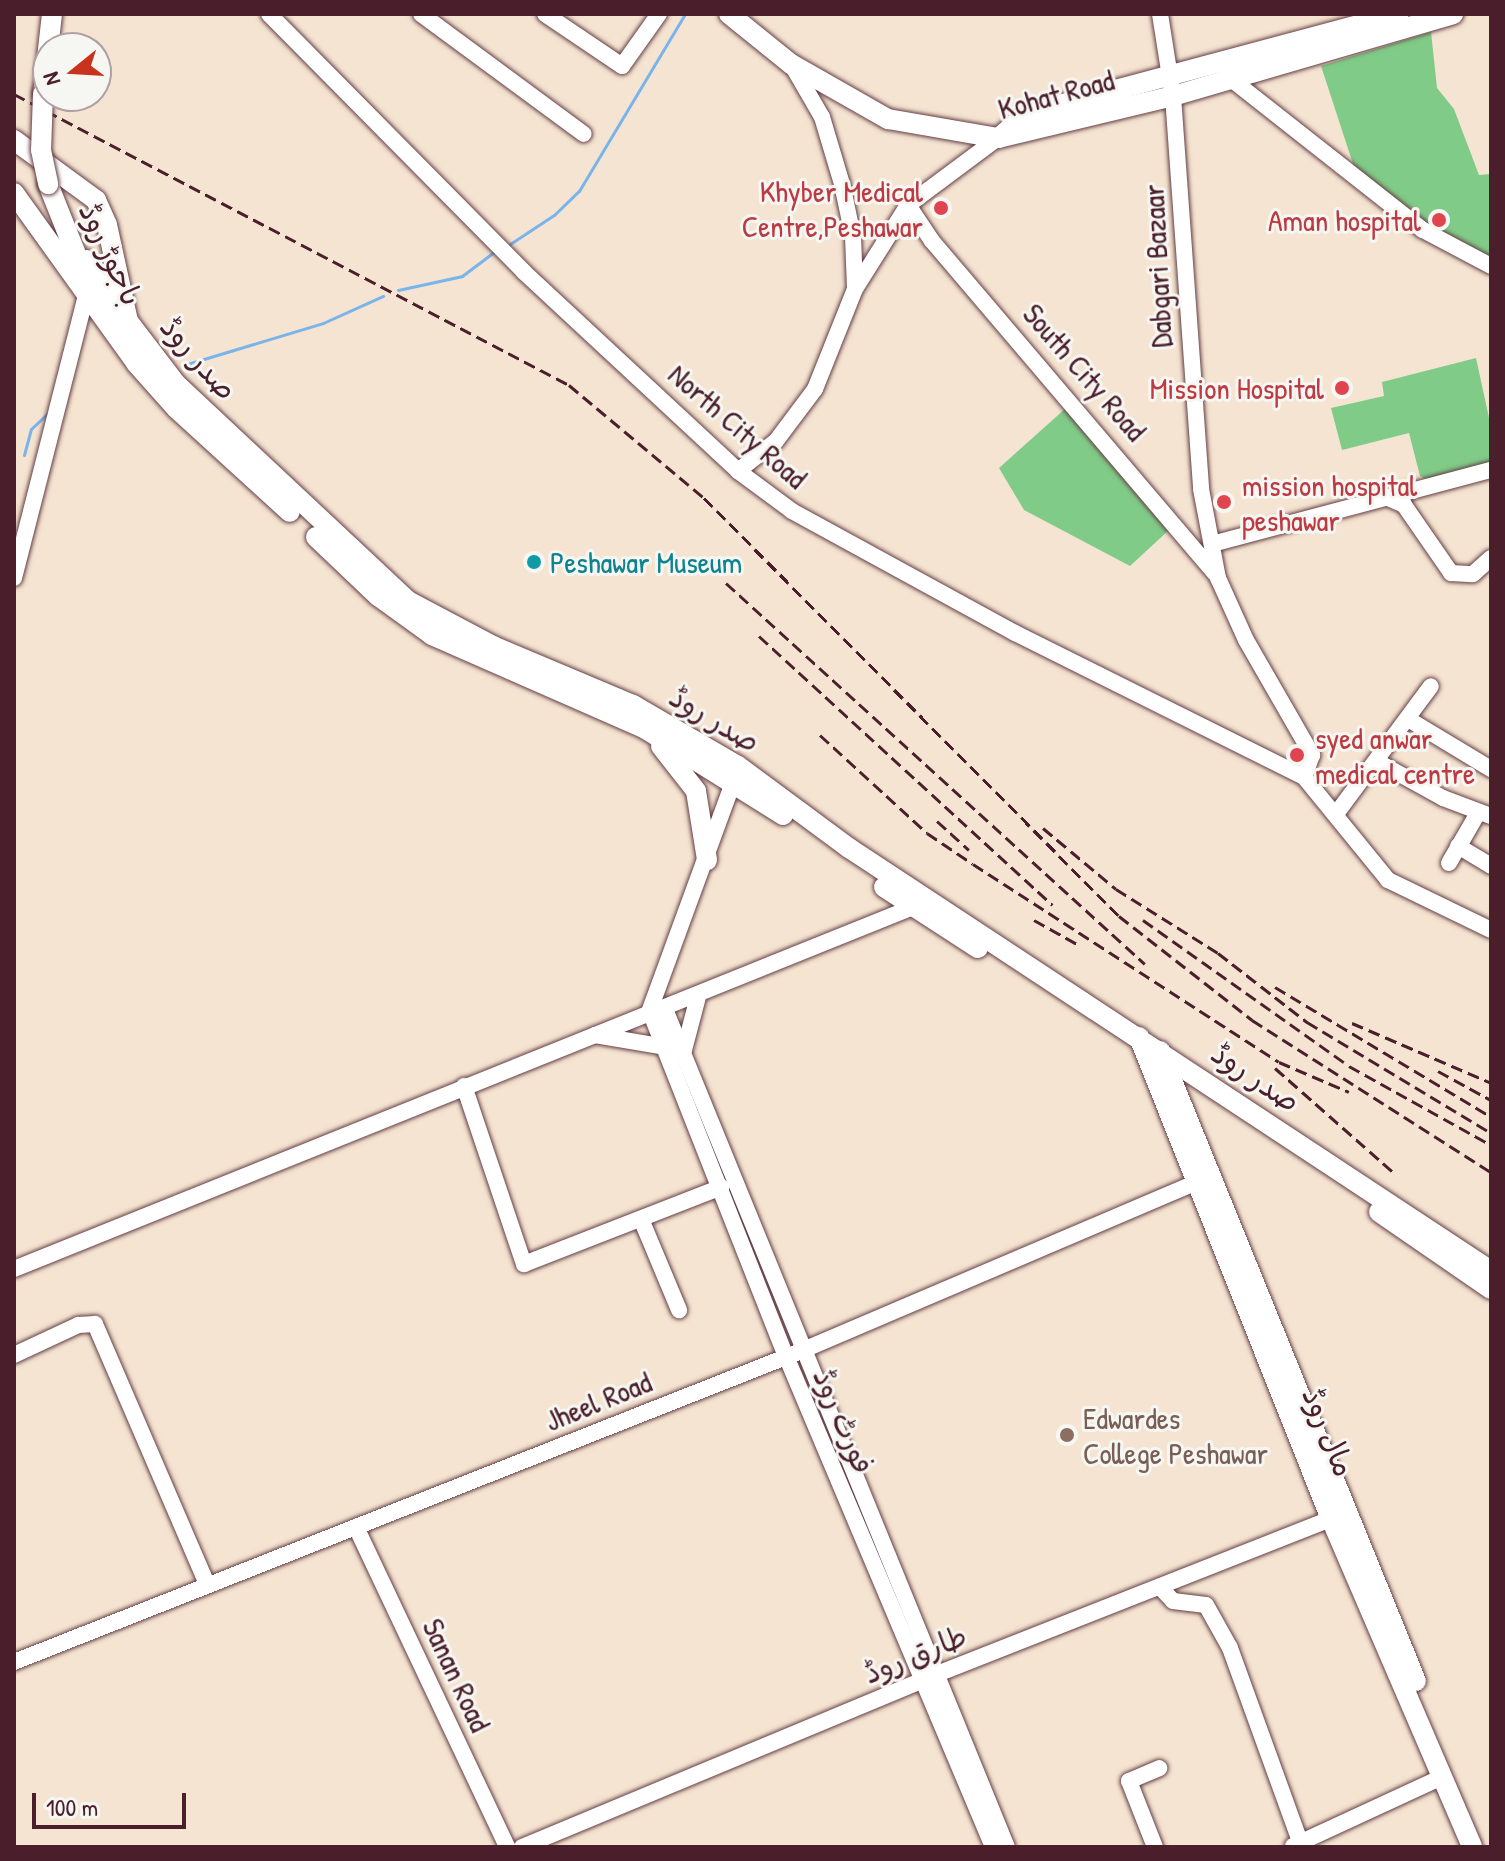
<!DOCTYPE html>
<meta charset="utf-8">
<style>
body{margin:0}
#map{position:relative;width:1505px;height:1861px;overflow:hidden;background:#f5e4d1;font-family:"Patrick Hand","Playpen Sans Arabic",sans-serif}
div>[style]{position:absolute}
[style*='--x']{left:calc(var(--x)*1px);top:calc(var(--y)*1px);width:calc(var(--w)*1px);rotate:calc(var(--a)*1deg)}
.green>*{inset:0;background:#81cb88}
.stream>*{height:3px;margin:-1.5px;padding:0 1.5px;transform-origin:1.5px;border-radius:1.5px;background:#79b4eb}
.roads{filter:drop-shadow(0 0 2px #643d44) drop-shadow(0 0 2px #643d44)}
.minor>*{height:16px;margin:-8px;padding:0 8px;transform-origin:8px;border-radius:8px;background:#fff}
.major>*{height:20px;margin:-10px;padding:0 10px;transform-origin:10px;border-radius:10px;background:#fff}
.rail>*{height:3px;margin-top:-1.5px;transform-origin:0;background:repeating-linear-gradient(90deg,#4a1f2b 0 12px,transparent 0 18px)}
.bridges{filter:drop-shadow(0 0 2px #643d44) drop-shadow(0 0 2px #643d44)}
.major-bridge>*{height:20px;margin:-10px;padding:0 10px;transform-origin:10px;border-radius:10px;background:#fff}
.dots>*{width:22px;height:22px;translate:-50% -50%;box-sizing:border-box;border:4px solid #f6f6f2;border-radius:50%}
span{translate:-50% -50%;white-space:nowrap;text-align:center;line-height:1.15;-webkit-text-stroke:6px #f6f6f2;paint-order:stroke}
.street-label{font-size:30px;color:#4a1f2b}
.health-label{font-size:30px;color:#be3a42}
.right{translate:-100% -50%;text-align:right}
.left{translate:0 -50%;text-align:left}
.culture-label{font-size:30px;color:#0d838f}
.education-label{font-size:30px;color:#785e54}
.frame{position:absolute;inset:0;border:16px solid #4a1f2b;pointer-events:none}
.north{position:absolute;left:32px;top:32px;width:80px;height:80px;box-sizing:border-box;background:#f6f6f2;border:2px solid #b1a0a2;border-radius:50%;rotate:252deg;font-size:22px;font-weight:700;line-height:32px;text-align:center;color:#4a1f2b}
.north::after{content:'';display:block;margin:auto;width:28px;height:36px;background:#c8321e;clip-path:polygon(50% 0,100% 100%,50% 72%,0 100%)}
.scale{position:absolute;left:32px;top:1793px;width:154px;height:36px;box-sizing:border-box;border:4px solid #4a1f2b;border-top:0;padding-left:10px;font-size:24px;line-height:28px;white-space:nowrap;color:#4a1f2b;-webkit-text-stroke:6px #f6f6f2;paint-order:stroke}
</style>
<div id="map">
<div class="green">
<div style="clip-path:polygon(1431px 32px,1437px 88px,1454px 109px,1479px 175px,1491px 174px,1491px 265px,1428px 228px,1354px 167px,1321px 66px)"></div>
<div style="clip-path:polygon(1476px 358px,1491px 427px,1491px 467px,1429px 481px,1420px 476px,1409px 433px,1342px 450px,1331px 408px,1384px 396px,1382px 382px)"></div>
<div style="clip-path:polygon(1066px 408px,1169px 530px,1130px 566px,1024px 510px,999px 468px)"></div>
</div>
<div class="stream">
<div style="--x:510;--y:244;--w:53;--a:-33.4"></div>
<div style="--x:554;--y:215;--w:35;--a:-44"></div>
<div style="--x:579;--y:191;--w:206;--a:-59.1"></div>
<div style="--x:398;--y:290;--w:66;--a:-12.3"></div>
<div style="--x:462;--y:276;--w:39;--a:-37"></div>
<div style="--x:184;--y:365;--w:145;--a:-16.8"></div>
<div style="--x:323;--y:323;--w:66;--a:-24.2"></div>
<div style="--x:24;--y:455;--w:27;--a:-75"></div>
<div style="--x:31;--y:429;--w:25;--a:-43"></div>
</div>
<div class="roads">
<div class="minor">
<div style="--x:269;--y:14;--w:363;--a:45.3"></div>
<div style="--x:524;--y:272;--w:292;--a:42.9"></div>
<div style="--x:738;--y:471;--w:67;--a:36.5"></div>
<div style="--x:792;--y:511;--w:254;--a:28.7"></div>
<div style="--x:1015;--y:633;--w:323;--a:26.5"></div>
<div style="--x:1304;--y:777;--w:133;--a:50.8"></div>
<div style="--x:1388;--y:880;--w:114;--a:25.9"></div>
<div style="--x:421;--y:14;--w:202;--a:36.4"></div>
<div style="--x:545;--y:14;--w:93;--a:34"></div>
<div style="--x:622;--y:66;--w:64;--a:-54.6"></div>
<div style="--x:1160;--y:14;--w:83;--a:81"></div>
<div style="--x:1173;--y:96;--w:394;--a:85.9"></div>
<div style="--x:1201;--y:489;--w:91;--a:79.2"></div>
<div style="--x:1218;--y:578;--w:68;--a:65.7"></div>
<div style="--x:1246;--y:640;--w:133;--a:60.1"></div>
<div style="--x:1312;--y:755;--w:23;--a:110"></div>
<div style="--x:793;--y:67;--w:58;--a:59.9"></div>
<div style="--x:822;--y:117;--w:70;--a:73.4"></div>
<div style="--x:842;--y:184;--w:53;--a:78.1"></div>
<div style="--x:853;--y:236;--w:52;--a:87.8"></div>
<div style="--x:1231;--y:79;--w:244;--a:38.2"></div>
<div style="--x:1423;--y:230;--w:77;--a:27.9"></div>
<div style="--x:908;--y:205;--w:43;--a:56.3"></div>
<div style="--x:932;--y:241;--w:436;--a:49.6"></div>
<div style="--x:738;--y:471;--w:48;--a:-38.3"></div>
<div style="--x:776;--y:441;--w:65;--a:-53.1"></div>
<div style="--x:815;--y:389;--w:108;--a:-68.2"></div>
<div style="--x:855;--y:289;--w:99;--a:-57.8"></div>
<div style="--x:908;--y:205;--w:112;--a:-36.7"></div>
<div style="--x:1383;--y:496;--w:23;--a:23"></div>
<div style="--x:1404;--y:505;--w:83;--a:55.3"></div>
<div style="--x:1451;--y:573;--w:22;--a:3"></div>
<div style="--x:1473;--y:574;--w:24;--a:-42"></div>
<div style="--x:1212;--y:544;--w:289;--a:-14.9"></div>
<div style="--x:14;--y:578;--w:291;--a:-75.7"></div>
<div style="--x:1408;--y:719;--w:97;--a:31.1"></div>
<div style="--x:1378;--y:762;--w:74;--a:29"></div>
<div style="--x:1443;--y:798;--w:51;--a:20.6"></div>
<div style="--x:1336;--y:814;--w:159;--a:-53.4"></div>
<div style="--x:1458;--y:846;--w:39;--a:31"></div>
<div style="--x:1449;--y:863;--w:58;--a:-59.9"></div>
<div style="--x:665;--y:1009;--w:905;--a:67.8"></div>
<div style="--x:651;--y:1014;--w:368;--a:68.5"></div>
<div style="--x:786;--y:1356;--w:533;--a:67.14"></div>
<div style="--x:648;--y:1015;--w:247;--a:-69.9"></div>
<div style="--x:595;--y:1035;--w:71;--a:9.7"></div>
<div style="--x:683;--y:1054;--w:59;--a:-75.3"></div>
<div style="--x:464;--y:1086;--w:188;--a:71.4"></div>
<div style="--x:524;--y:1264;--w:212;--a:-21.3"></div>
<div style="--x:641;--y:1219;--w:99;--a:67.3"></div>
<div style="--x:14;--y:1269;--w:969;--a:-21.93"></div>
<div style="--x:14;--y:1355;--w:71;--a:-25.1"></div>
<div style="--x:78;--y:1325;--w:17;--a:-3"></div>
<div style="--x:95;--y:1324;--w:283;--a:66.7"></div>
<div style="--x:356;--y:1527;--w:354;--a:64.7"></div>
<div style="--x:1160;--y:1587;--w:19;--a:47"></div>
<div style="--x:1173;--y:1601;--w:33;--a:7"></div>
<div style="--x:1206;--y:1605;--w:49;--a:60.8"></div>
<div style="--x:1230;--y:1648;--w:212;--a:70.1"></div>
<div style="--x:14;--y:1662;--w:846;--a:-21.56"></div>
<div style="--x:801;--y:1351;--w:431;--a:-23.1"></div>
<div style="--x:1293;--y:1846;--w:164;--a:-24.8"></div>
<div style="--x:522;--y:1847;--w:450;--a:-22.6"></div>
<div style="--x:937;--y:1674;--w:423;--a:-21.5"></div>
<div style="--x:1155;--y:1847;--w:71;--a:-111.5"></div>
<div style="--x:1129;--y:1781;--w:33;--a:-23"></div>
</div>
<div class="major">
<div style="--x:729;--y:14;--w:80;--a:38.9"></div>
<div style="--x:791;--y:64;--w:112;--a:29.6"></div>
<div style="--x:888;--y:119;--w:112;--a:9.8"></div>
<div style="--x:998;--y:138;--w:180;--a:-13.5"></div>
<div style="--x:1173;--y:96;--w:292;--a:-16.3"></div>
<div style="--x:43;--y:94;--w:81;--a:-83.6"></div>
<div style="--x:1001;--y:136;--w:33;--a:-41"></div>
<div style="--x:1026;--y:114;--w:386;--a:-15"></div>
<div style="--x:14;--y:140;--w:102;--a:36.2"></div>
<div style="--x:96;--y:200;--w:27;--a:66"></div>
<div style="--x:107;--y:225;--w:98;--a:77.7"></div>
<div style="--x:128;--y:321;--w:79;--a:52.7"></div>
<div style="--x:176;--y:384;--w:318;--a:43.1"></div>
<div style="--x:408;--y:601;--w:96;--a:27.9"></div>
<div style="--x:493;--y:646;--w:152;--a:22.9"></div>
<div style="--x:633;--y:705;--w:121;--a:30.2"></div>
<div style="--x:738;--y:766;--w:138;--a:36.5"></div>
<div style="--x:849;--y:848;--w:769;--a:33.38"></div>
<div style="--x:48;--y:184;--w:102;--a:68.2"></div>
<div style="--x:14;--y:193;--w:209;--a:54.3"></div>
<div style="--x:136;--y:363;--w:60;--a:48.4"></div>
<div style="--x:176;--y:408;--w:154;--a:42.4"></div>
<div style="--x:87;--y:260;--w:64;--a:61"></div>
<div style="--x:316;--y:537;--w:86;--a:43.6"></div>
<div style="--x:378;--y:596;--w:67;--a:35.8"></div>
<div style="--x:432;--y:635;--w:232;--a:23.7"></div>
<div style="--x:644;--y:728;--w:164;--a:32"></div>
<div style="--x:661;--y:746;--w:57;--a:52.1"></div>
<div style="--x:696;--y:791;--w:70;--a:80.9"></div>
<div style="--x:884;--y:887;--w:112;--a:33"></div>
<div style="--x:1139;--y:1037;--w:519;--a:68.28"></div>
<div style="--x:1331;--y:1519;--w:357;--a:66.7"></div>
<div style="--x:1160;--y:1051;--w:680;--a:67.89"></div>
<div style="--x:1379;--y:1212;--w:136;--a:34.5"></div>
</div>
</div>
<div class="rail">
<div style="--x:14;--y:94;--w:627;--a:27.67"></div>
<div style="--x:569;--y:385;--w:176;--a:39.9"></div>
<div style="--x:704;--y:498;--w:589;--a:45.21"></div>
<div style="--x:1119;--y:916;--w:169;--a:38"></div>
<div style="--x:1252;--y:1020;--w:283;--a:32.5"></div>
<div style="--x:726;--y:583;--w:566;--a:42.28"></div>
<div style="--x:759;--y:636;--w:398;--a:42.5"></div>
<div style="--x:820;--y:735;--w:145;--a:42.5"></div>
<div style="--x:927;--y:833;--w:55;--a:34"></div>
<div style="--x:973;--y:864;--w:364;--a:32.9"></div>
<div style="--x:1279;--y:1062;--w:76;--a:23.2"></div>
<div style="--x:937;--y:821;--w:43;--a:42.2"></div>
<div style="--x:1043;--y:828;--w:95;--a:39.9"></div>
<div style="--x:1116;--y:889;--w:120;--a:32.1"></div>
<div style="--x:1218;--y:953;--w:113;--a:37.8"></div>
<div style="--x:1307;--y:1022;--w:215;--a:31.1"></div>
<div style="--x:1034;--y:920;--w:49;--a:29.2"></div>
<div style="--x:1143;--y:920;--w:252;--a:35.3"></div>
<div style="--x:1349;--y:1066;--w:162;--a:29.1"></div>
<div style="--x:1275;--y:987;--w:252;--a:31"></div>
<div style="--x:1352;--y:1023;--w:151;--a:23.3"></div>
<div style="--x:1275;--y:1068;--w:156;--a:41.4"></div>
<div style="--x:1438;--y:1071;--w:60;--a:28.7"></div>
</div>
<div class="bridges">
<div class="major-bridge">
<div style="--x:43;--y:94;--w:56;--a:92"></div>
<div style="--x:41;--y:150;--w:35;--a:78"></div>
</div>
</div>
<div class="dots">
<div style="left:941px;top:208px;background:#e0444e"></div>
<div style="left:1439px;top:220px;background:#e0444e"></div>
<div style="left:1342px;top:388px;background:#e0444e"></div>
<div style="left:1224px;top:502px;background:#e0444e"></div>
<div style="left:534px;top:562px;background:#0f9aa8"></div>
<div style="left:1297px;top:755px;background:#e0444e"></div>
<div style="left:1067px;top:1435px;background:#8d6e63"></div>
</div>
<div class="street-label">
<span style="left:1056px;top:94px;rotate:-15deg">Kohat Road</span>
<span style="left:111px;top:254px;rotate:65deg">باجوڑ روڈ</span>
<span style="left:1157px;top:266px;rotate:-93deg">Dabgari Bazaar</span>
<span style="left:199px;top:358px;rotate:49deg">صدر روڈ</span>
<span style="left:1085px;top:372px;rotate:49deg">South City Road</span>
<span style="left:738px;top:426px;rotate:41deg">North City Road</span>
<span style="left:715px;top:719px;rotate:31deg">صدر روڈ</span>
<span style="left:1256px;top:1077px;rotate:34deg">صدر روڈ</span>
<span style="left:598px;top:1401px;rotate:-22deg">Jheel Road</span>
<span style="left:844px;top:1421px;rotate:67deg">فورٹ روڈ</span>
<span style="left:1329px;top:1432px;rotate:68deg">مال روڈ</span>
<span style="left:915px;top:1654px;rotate:-22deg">طارق روڈ</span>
<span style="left:457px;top:1675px;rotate:65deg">Sanan Road</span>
</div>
<div class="health-label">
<span class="right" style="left:923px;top:208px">Khyber Medical<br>Centre,Peshawar</span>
<span class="right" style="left:1421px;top:220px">Aman hospital</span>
<span class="right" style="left:1324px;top:388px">Mission Hospital</span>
<span class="left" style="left:1242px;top:502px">mission hospital<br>peshawar</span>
<span class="left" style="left:1315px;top:755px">syed anwar<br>medical centre</span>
</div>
<div class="culture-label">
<span class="left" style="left:550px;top:562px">Peshawar Museum</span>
</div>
<div class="education-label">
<span class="left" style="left:1083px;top:1435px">Edwardes<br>College Peshawar</span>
</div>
<div class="frame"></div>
<div class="north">N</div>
<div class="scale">100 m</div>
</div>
